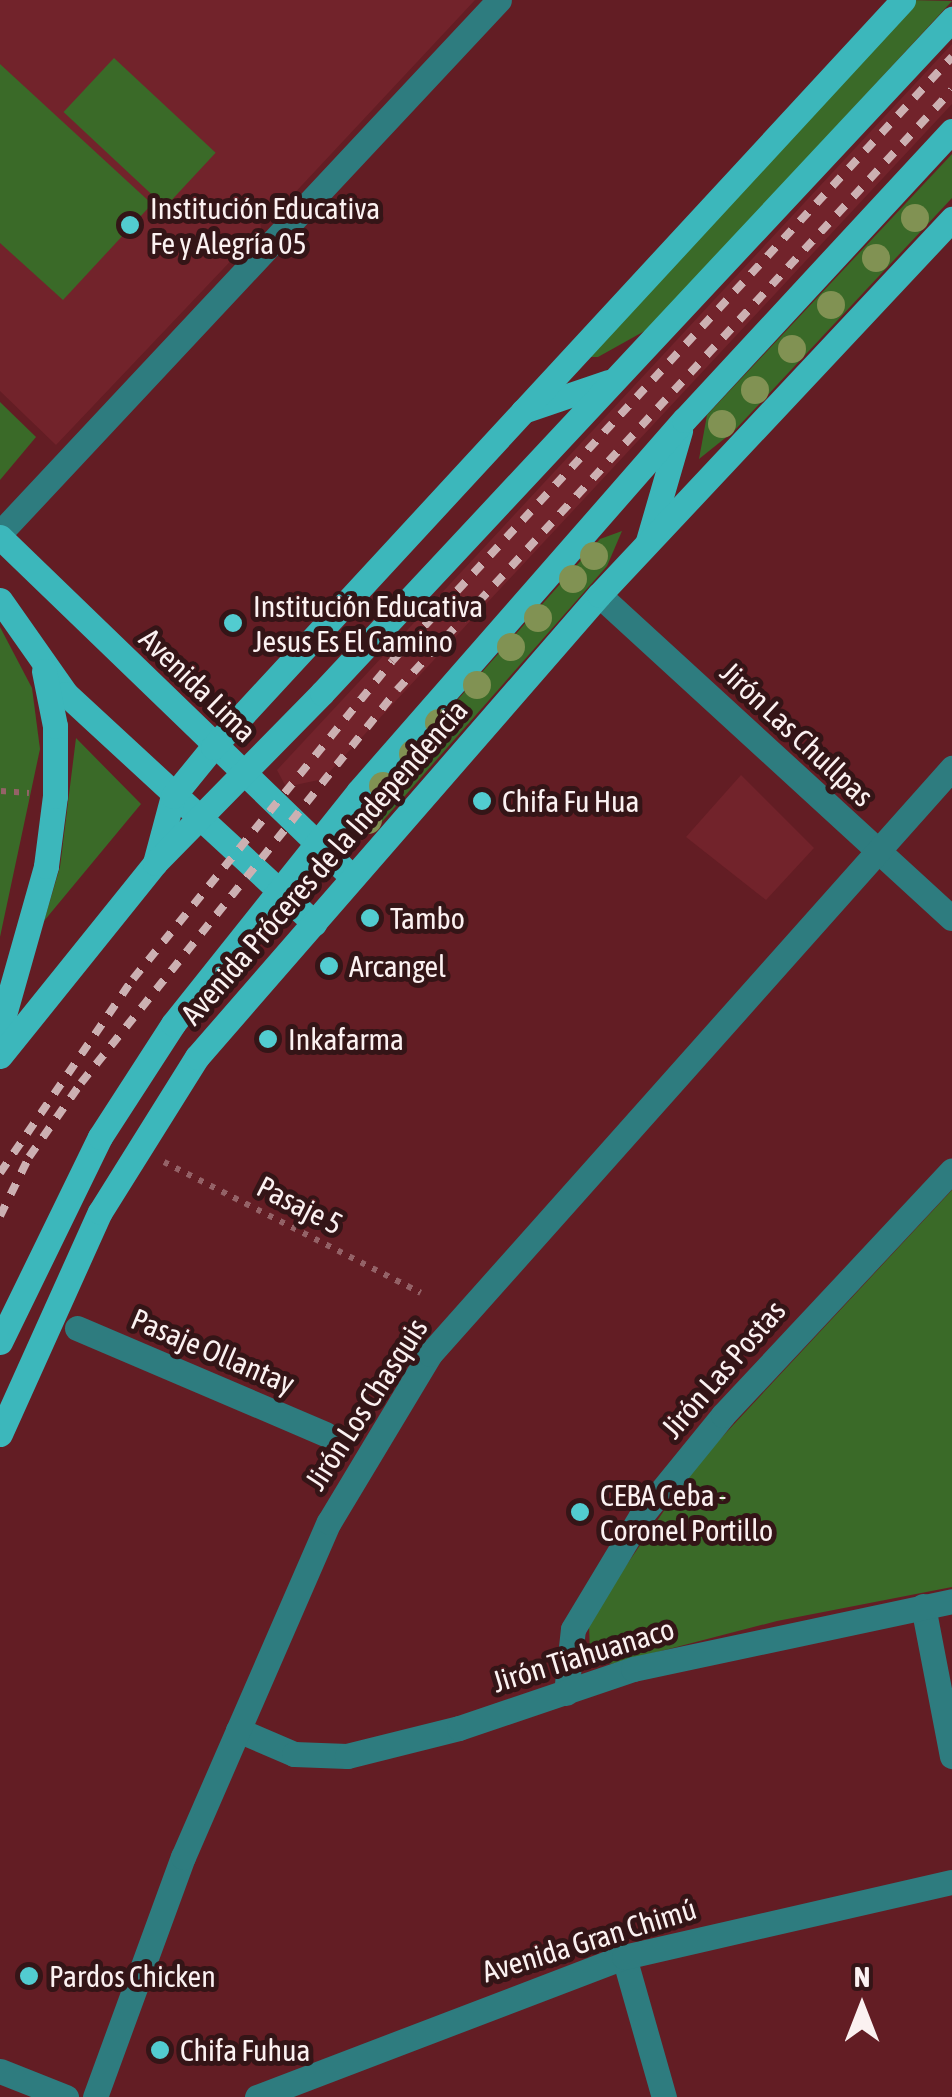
<!DOCTYPE html>
<meta charset="utf-8">
<style>
body{margin:0}
#map{position:relative;width:952px;height:2097px;overflow:hidden;background:#631d24;font-family:"Asap Condensed",sans-serif}
div>[style]{position:absolute}
[style*='--x']{left:calc(var(--x)*1px);top:calc(var(--y)*1px);width:calc(var(--w)*1px);rotate:calc(var(--a)*1deg)}
.built>*{inset:0;background:#72232b}
.green>*{inset:0;background:#3a6a28;transform-origin:0 0}
.path>*{height:6px;margin-top:-3px;transform-origin:0;background:repeating-linear-gradient(90deg,#946267 0 5px,transparent 0 13px)}
.minor>*{height:25px;margin:-12.5px;padding:0 12.5px;transform-origin:12.5px;border-radius:12.5px;background:#2e7c7f}
.major>*{height:25px;margin:-12.5px;padding:0 12.5px;transform-origin:12.5px;border-radius:12.5px;background:#3cb7bb}
.rail>*{height:8px;margin-top:-4px;transform-origin:0;background:repeating-linear-gradient(90deg,#ccb0b2 0 12px,transparent 0 24px)}
.trees>*{width:28px;height:28px;margin:-14px;border-radius:50%;background:#819253}
.dots>*{width:28px;height:28px;translate:-50% -50%;box-sizing:border-box;border:5px solid #341517;border-radius:50%}
span{translate:-50% -50%;white-space:nowrap;text-align:center;line-height:1.15;-webkit-text-stroke:10px #341517;paint-order:stroke}
.poi-label{font-size:30px;color:#fbf1f1}
.left{translate:0 -50%;text-align:left}
.street-label{font-size:30px;color:#fbf1f1}
.north{position:absolute;left:812px;top:1957px;width:100px;height:100px;-webkit-text-stroke:8px #341517;paint-order:stroke;rotate:0deg;font-size:28px;font-weight:700;line-height:40px;text-align:center;color:#fbf1f1}
.north::after{content:'';display:block;margin:auto;width:35px;height:45px;background:#fbf1f1;clip-path:polygon(50% 0,100% 100%,50% 72%,0 100%)}
</style>
<div id="map">
<div class="built">
<div style="clip-path:polygon(0 0,475px 0,289px 199px,281px 197px,260px 220px,261px 229px,56px 445px,0 391px)"></div>
<div style="clip-path:polygon(952px 44px,952px 104px,323px 779px,286px 787px,277px 770px)"></div>
<div style="clip-path:polygon(741px 775px,814px 848px,766px 900px,686px 837px)"></div>
</div>
<div class="green">
<div style="clip-path:polygon(907px 0,952px 1px,650px 328px,598px 357px,583px 357px)"></div>
<div style="left:114px;top:58px;width:139px;height:74px;rotate:43deg"></div>
<div style="clip-path:polygon(0 64px,152px 204px,63px 300px,0 243px)"></div>
<div style="clip-path:polygon(952px 154px,952px 198px,734px 431px,699px 459px,707px 415px)"></div>
<div style="clip-path:polygon(0 402px,36px 437px,0 480px)"></div>
<div style="clip-path:polygon(622px 531px,607px 566px,381px 823px,347px 833px,351px 820px,600px 539px)"></div>
<div style="clip-path:polygon(0 627px,32px 688px,40px 749px,0 937px)"></div>
<div style="clip-path:polygon(76px 738px,141px 804px,44px 921px,60px 867px)"></div>
<div style="clip-path:polygon(952px 1190px,952px 1587px,777px 1621px,611px 1664px,590px 1654px,589px 1626px,607px 1593px,695px 1466px)"></div>
</div>
<div class="path">
<div style="--x:171;--y:655;--w:57;--a:43.6"></div>
<div style="--x:1;--y:791;--w:28;--a:4"></div>
<div style="--x:164;--y:1162;--w:288;--a:27"></div>
</div>
<div class="minor">
<div style="--x:0;--y:533;--w:730;--a:-46.89"></div>
<div style="--x:599;--y:595;--w:478;--a:42.5"></div>
<div style="--x:77;--y:1328;--w:270;--a:23.1"></div>
<div style="--x:923;--y:1606;--w:153;--a:79.1"></div>
<div style="--x:566;--y:1693;--w:64;--a:-83.8"></div>
<div style="--x:573;--y:1629;--w:132;--a:-59"></div>
<div style="--x:641;--y:1516;--w:130;--a:-50.9"></div>
<div style="--x:723;--y:1415;--w:335;--a:-46.9"></div>
<div style="--x:238;--y:1730;--w:61;--a:23.2"></div>
<div style="--x:294;--y:1754;--w:53;--a:2.2"></div>
<div style="--x:347;--y:1756;--w:115;--a:-14"></div>
<div style="--x:459;--y:1728;--w:184;--a:-18.7"></div>
<div style="--x:633;--y:1669;--w:326;--a:-12"></div>
<div style="--x:624;--y:1957;--w:146;--a:74.1"></div>
<div style="--x:0;--y:2071;--w:71;--a:21.5"></div>
<div style="--x:95;--y:2097;--w:256;--a:-69.9"></div>
<div style="--x:183;--y:1857;--w:365;--a:-66.5"></div>
<div style="--x:329;--y:1522;--w:196;--a:-59"></div>
<div style="--x:430;--y:1354;--w:785;--a:-48.31"></div>
<div style="--x:257;--y:2097;--w:393;--a:-20.9"></div>
<div style="--x:624;--y:1957;--w:336;--a:-12.9"></div>
</div>
<div class="major">
<div style="--x:523;--y:411;--w:90;--a:-18.8"></div>
<div style="--x:0;--y:537;--w:489;--a:44"></div>
<div style="--x:648;--y:541;--w:115;--a:-73.8"></div>
<div style="--x:0;--y:600;--w:115;--a:54.9"></div>
<div style="--x:66;--y:694;--w:338;--a:42.7"></div>
<div style="--x:155;--y:863;--w:69;--a:-75"></div>
<div style="--x:173;--y:796;--w:63;--a:-50.8"></div>
<div style="--x:213;--y:747;--w:1017;--a:-47.27"></div>
<div style="--x:0;--y:1029;--w:169;--a:-74.2"></div>
<div style="--x:46;--y:866;--w:71;--a:-82.7"></div>
<div style="--x:55;--y:796;--w:70;--a:-90"></div>
<div style="--x:55;--y:726;--w:56;--a:-101.3"></div>
<div style="--x:0;--y:1056;--w:248;--a:-51.2"></div>
<div style="--x:155;--y:863;--w:238;--a:-45.5"></div>
<div style="--x:322;--y:693;--w:923;--a:-46.93"></div>
<div style="--x:0;--y:1342;--w:228;--a:-64"></div>
<div style="--x:100;--y:1137;--w:135;--a:-57.1"></div>
<div style="--x:173;--y:1024;--w:297;--a:-51.4"></div>
<div style="--x:358;--y:792;--w:495;--a:-48.8"></div>
<div style="--x:684;--y:420;--w:394;--a:-47.2"></div>
<div style="--x:0;--y:1434;--w:243;--a:-65.8"></div>
<div style="--x:100;--y:1212;--w:183;--a:-58"></div>
<div style="--x:197;--y:1057;--w:612;--a:-48.97"></div>
<div style="--x:599;--y:595;--w:516;--a:-46.81"></div>
</div>
<div class="rail">
<div style="--x:0;--y:1173;--w:235;--a:-55.6"></div>
<div style="--x:133;--y:979;--w:410;--a:-50.8"></div>
<div style="--x:392;--y:661;--w:824;--a:-47.16"></div>
<div style="--x:0;--y:1216;--w:66;--a:-63.8"></div>
<div style="--x:29;--y:1157;--w:90;--a:-54.9"></div>
<div style="--x:81;--y:1083;--w:504;--a:-51.2"></div>
<div style="--x:397;--y:690;--w:817;--a:-47.23"></div>
</div>
<div class="trees">
<div style="left:915px;top:218px"></div>
<div style="left:876px;top:258px"></div>
<div style="left:831px;top:305px"></div>
<div style="left:792px;top:349px"></div>
<div style="left:755px;top:390px"></div>
<div style="left:722px;top:424px"></div>
<div style="left:594px;top:556px"></div>
<div style="left:573px;top:579px"></div>
<div style="left:538px;top:618px"></div>
<div style="left:511px;top:647px"></div>
<div style="left:477px;top:685px"></div>
<div style="left:439px;top:723px"></div>
<div style="left:413px;top:754px"></div>
<div style="left:383px;top:786px"></div>
<div style="left:368px;top:820px"></div>
</div>
<div class="dots">
<div style="left:130px;top:225px;background:#52ccd0"></div>
<div style="left:233px;top:623px;background:#52ccd0"></div>
<div style="left:482px;top:801px;background:#52ccd0"></div>
<div style="left:370px;top:918px;background:#52ccd0"></div>
<div style="left:329px;top:966px;background:#52ccd0"></div>
<div style="left:268px;top:1039px;background:#52ccd0"></div>
<div style="left:580px;top:1512px;background:#52ccd0"></div>
<div style="left:29px;top:1976px;background:#52ccd0"></div>
<div style="left:160px;top:2050px;background:#52ccd0"></div>
</div>
<div class="poi-label">
<span class="left" style="left:150px;top:225px">Institución Educativa<br>Fe y Alegría 05</span>
<span class="left" style="left:253px;top:623px">Institución Educativa<br>Jesus Es El Camino</span>
<span class="left" style="left:502px;top:801px">Chifa Fu Hua</span>
<span class="left" style="left:390px;top:918px">Tambo</span>
<span class="left" style="left:349px;top:966px">Arcangel</span>
<span class="left" style="left:288px;top:1039px">Inkafarma</span>
<span class="left" style="left:600px;top:1512px">CEBA Ceba -<br>Coronel Portillo</span>
<span class="left" style="left:49px;top:1976px">Pardos Chicken</span>
<span class="left" style="left:180px;top:2050px">Chifa Fuhua</span>
</div>
<div class="street-label">
<span style="left:198px;top:685px;rotate:44deg">Avenida Lima</span>
<span style="left:797px;top:734px;rotate:43deg">Jirón Las Chullpas</span>
<span style="left:324px;top:862px;rotate:-49deg">Avenida Próceres de la Independencia</span>
<span style="left:300px;top:1205px;rotate:27deg">Pasaje 5</span>
<span style="left:213px;top:1351px;rotate:23deg">Pasaje Ollantay</span>
<span style="left:723px;top:1369px;rotate:-49deg">Jirón Las Postas</span>
<span style="left:366px;top:1404px;rotate:-57deg">Jirón Los Chasquis</span>
<span style="left:583px;top:1655px;rotate:-17deg">Jirón Tiahuanaco</span>
<span style="left:589px;top:1940px;rotate:-17deg">Avenida Gran Chimú</span>
</div>
<div class="north">N</div>
</div>
